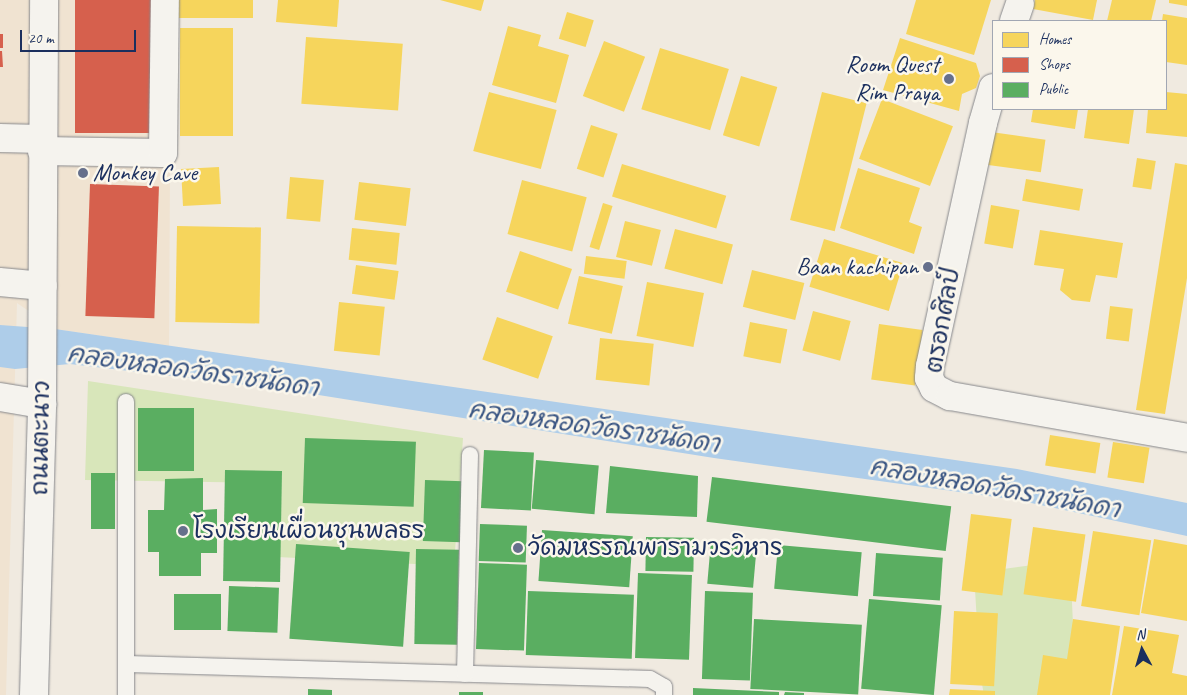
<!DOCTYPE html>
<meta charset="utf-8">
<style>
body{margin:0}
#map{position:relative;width:1187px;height:695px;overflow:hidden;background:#f0eae0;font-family:Caveat,"Playpen Sans Thai",sans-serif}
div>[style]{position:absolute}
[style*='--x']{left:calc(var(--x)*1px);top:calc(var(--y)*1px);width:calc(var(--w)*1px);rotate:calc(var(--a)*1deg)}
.built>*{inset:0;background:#f0e3d1}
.green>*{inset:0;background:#d8e6ba}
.water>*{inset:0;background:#aecde9}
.homes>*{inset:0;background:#f6d55c;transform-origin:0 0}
.shops>*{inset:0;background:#d6604d;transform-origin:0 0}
.public>*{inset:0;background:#5aae61;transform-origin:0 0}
.roads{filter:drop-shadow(0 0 1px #87888c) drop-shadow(0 0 1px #87888c)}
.service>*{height:16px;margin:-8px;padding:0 8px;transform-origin:8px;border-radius:8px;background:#f5f3ee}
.minor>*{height:28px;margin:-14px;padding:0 14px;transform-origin:14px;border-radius:14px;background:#f5f3ee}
.tertiary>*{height:28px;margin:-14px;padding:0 14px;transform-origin:14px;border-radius:14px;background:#f5f3ee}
.dots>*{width:14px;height:14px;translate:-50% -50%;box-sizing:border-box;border:2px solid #fbf7ec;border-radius:50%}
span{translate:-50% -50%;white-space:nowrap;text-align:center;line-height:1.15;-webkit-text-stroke:5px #fbf7ec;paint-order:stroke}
.poi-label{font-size:24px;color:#1b2f5e}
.right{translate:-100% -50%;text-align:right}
.left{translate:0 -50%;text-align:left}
.street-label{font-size:24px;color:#1b2f5e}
.water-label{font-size:25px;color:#385482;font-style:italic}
.legend{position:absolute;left:992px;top:20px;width:175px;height:90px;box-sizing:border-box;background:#fbf7ec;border:1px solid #a1a7b3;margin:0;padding:6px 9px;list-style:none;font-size:15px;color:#1b2f5e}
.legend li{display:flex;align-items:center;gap:10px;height:25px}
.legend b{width:25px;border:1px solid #a1a7b3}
.north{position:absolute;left:1117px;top:625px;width:50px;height:50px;-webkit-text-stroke:4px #fbf7ec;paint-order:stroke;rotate:354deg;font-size:14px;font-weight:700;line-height:20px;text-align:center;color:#1b2f5e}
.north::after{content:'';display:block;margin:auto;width:18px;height:22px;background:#1b2f5e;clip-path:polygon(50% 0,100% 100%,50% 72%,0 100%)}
.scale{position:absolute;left:20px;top:30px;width:116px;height:22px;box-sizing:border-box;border:2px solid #1b2f5e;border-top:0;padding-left:6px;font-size:15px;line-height:18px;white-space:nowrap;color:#1b2f5e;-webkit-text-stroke:4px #fbf7ec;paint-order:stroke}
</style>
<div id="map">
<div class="built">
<div style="clip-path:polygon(0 0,171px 0,169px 346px,55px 329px,17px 303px,6px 695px,0 695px)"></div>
</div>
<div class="green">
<div style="clip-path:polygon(88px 381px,463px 438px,454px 566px,258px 556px,267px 483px,85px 480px)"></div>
<div style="clip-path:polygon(1070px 560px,1076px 688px,1109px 695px,984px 695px,980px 673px,974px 573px)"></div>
</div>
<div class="water">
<div style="clip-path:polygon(0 325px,55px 329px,1017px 469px,1187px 503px,1187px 536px,1017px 500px,714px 458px,281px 389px,70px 364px,15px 369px,0 367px)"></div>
</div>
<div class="homes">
<div style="left:176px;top:0;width:77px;height:18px"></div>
<div style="clip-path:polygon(278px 0,339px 0,337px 27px,276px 22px)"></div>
<div style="clip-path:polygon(440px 0,484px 0,481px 11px)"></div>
<div style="clip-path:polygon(916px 0,991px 0,974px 55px,906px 34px)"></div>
<div style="clip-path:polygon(1035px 0,1097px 0,1093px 20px,1033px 9px)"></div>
<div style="clip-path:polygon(1112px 0,1156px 0,1151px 21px,1107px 21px)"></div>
<div style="clip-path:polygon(1169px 0,1187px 0,1187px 6px,1169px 3px)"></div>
<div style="left:567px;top:12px;width:28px;height:28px;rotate:17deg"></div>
<div style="clip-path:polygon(1163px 14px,1187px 18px,1187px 65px,1166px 62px,1166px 21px,1162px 21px)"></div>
<div style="clip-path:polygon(508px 26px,541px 35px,538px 46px,569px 55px,556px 103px,492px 85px)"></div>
<div style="left:180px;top:28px;width:53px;height:108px"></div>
<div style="left:306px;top:37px;width:97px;height:67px;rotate:4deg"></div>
<div style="clip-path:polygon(900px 38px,976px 63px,980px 76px,976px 88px,962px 94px,959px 111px,883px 90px)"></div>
<div style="left:604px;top:41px;width:44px;height:59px;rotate:21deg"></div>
<div style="left:660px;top:48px;width:72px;height:64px;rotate:17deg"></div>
<div style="left:741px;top:76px;width:38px;height:62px;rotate:17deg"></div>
<div style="left:489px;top:92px;width:70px;height:61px;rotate:15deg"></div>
<div style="left:822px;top:92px;width:46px;height:132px;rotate:14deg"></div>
<div style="clip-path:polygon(1166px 92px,1187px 94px,1187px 137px,1146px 133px,1148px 109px,1166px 109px)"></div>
<div style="left:882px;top:99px;width:76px;height:64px;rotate:21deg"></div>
<div style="clip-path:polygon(1033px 109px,1078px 109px,1075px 129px,1031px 122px)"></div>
<div style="clip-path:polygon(1088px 109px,1134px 109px,1129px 144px,1084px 138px)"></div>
<div style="left:591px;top:125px;width:28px;height:46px;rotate:18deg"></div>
<div style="left:991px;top:132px;width:55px;height:33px;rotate:8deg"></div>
<div style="left:1137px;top:158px;width:19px;height:29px;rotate:9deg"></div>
<div style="clip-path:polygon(1175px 163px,1187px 165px,1187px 278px,1165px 414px,1136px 410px)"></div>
<div style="left:622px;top:164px;width:109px;height:34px;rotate:17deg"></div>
<div style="left:219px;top:167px;width:37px;height:38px;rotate:87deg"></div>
<div style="clip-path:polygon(858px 168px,920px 188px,909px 222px,922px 227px,914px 254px,840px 228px)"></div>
<div style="left:290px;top:177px;width:34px;height:42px;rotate:5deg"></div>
<div style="left:1026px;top:179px;width:58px;height:22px;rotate:10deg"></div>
<div style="left:522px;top:180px;width:67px;height:56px;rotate:15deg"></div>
<div style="left:359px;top:182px;width:52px;height:38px;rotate:7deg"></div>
<div style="left:603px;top:203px;width:10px;height:46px;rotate:17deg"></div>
<div style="left:991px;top:205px;width:29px;height:39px;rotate:10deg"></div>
<div style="left:625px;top:221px;width:37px;height:37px;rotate:14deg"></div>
<div style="left:177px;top:226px;width:84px;height:96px;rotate:1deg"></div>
<div style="left:352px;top:228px;width:48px;height:32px;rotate:6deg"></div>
<div style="left:675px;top:229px;width:60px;height:41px;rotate:15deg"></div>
<div style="clip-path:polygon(1040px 230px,1123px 243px,1117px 278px,1096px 275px,1090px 302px,1072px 300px,1060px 290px,1064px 269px,1034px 265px)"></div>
<div style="left:824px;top:239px;width:83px;height:50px;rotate:17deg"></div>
<div style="left:520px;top:251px;width:55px;height:43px;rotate:19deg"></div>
<div style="left:586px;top:256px;width:41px;height:18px;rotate:7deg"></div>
<div style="left:356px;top:265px;width:43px;height:29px;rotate:8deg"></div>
<div style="left:752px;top:270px;width:54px;height:38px;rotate:14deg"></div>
<div style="left:579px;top:276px;width:45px;height:49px;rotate:13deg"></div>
<div style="left:647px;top:282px;width:58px;height:55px;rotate:11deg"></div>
<div style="left:339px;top:302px;width:46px;height:49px;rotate:6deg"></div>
<div style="left:1110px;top:306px;width:23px;height:33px;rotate:7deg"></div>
<div style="left:813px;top:311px;width:39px;height:41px;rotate:15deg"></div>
<div style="left:497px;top:317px;width:59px;height:45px;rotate:19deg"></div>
<div style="left:750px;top:322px;width:38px;height:35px;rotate:11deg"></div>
<div style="left:879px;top:324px;width:44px;height:56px;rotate:8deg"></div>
<div style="left:600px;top:338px;width:54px;height:42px;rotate:6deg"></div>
<div style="left:1050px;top:435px;width:51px;height:31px;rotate:9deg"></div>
<div style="left:1113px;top:442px;width:37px;height:36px;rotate:9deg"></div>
<div style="left:971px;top:514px;width:41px;height:77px;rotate:7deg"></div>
<div style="left:1033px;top:527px;width:53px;height:68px;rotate:8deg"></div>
<div style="left:1093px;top:531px;width:59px;height:76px;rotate:9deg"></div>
<div style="clip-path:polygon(1154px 539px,1187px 545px,1187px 621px,1141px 613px)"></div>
<div style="left:954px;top:611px;width:44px;height:73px;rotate:3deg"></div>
<div style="clip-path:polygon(1073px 619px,1120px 626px,1110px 695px,1037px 695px,1043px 655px,1067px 659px)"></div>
<div style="clip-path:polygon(1124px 626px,1179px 635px,1172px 673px,1187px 676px,1187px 695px,1112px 695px)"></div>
<div style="clip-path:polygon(950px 689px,995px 691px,995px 695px,949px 695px)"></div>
</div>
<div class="shops">
<div style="left:75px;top:0;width:77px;height:133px"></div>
<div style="left:0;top:34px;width:3px;height:14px"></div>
<div style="clip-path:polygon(0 51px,2px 51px,3px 67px,0 67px)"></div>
<div style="left:90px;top:184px;width:69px;height:132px;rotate:2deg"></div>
</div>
<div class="public">
<div style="left:194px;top:408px;width:63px;height:56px;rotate:90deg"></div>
<div style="left:305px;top:438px;width:111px;height:65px;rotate:2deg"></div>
<div style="left:484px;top:450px;width:50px;height:58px;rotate:3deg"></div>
<div style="left:536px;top:460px;width:63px;height:49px;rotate:5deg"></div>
<div style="clip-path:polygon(610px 466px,698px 476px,697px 517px,606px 513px)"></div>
<div style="left:225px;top:470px;width:57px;height:111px;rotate:1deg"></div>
<div style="left:91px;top:473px;width:24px;height:56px"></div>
<div style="left:712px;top:477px;width:241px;height:45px;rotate:7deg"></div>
<div style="clip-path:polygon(203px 478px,203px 510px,217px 509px,217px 553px,201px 553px,201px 576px,159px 576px,159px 552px,148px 552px,148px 510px,164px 510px,165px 479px)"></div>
<div style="left:425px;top:480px;width:38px;height:61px;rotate:2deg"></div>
<div style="left:480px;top:524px;width:47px;height:37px;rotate:2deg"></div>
<div style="left:542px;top:530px;width:91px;height:51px;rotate:4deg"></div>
<div style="left:646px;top:537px;width:48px;height:34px;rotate:1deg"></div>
<div style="left:711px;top:541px;width:46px;height:43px;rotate:5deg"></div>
<div style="left:296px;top:544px;width:114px;height:95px;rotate:4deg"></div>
<div style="left:778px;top:545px;width:84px;height:44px;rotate:5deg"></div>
<div style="left:416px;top:549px;width:43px;height:95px;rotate:1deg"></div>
<div style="left:876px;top:553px;width:67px;height:43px;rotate:4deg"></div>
<div style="left:479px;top:563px;width:48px;height:86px;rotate:2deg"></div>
<div style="left:638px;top:573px;width:54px;height:85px;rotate:2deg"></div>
<div style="left:229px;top:586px;width:50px;height:45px;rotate:2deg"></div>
<div style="left:528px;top:591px;width:106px;height:64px;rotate:2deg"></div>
<div style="left:705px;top:591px;width:48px;height:88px;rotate:2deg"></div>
<div style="left:174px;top:594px;width:47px;height:36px"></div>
<div style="left:869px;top:599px;width:73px;height:90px;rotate:5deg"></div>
<div style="left:754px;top:619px;width:108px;height:70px;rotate:3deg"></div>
<div style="clip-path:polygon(693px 688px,779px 692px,779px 695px,693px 695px)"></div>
<div style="clip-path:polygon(308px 689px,332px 690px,332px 695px,308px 695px)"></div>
<div style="left:459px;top:692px;width:24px;height:3px"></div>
<div style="clip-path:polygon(785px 692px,804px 693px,804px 695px,784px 695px)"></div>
</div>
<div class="roads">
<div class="service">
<div style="--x:127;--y:664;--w:523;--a:1.64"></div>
<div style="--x:650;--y:679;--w:16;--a:30"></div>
<div style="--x:664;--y:687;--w:8;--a:90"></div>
<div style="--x:465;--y:674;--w:219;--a:-88.7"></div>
<div style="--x:126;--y:695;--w:293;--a:-90"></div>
</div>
<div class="minor">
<div style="--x:1014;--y:21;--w:18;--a:-71"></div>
<div style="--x:993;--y:88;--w:36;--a:106"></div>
<div style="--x:983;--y:123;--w:249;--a:102.3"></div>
<div style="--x:930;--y:366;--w:12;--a:95"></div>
<div style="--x:929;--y:378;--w:11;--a:63"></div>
<div style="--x:934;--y:388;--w:18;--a:27"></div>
<div style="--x:950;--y:396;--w:241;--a:10"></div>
<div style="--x:0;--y:138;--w:42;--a:1.4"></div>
<div style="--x:42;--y:151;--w:121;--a:0.9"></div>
<div style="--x:163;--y:153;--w:153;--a:-89.3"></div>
<div style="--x:0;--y:282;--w:43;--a:5.3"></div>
<div style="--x:0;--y:397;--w:43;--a:9.5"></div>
</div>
<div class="tertiary">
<div style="--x:34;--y:695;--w:291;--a:-88.4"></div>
<div style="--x:42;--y:404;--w:404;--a:-89.7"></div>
</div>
</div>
<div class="dots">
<div style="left:949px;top:79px;background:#66708c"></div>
<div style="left:83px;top:173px;background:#66708c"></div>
<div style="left:928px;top:267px;background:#66708c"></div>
<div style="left:183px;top:531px;background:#66708c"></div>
<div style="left:518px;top:548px;background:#66708c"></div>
</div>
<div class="poi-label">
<span class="right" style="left:939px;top:79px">Room Quest<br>Rim Praya</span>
<span class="left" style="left:93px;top:173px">Monkey Cave</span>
<span class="right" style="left:918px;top:267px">Baan kachipan</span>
<span class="left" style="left:193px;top:531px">โรงเรียนเผื่อนชุนพลธร</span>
<span class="left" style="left:528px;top:548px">วัดมหรรณพารามวรวิหาร</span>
</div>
<div class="street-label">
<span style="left:943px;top:320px;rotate:-80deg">ตรอกศิลป์</span>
<span style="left:41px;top:438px;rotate:-89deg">ถนนตะนาว</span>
</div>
<div class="water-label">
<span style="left:193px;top:371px;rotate:8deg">คลองหลอดวัดราชนัดดา</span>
<span style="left:594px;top:427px;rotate:8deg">คลองหลอดวัดราชนัดดา</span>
<span style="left:995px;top:488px;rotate:10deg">คลองหลอดวัดราชนัดดา</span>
</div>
<ul class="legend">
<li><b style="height:14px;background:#f6d55c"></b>Homes</li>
<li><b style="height:14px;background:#d6604d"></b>Shops</li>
<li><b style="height:14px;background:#5aae61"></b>Public</li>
</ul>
<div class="north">N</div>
<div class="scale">20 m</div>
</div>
